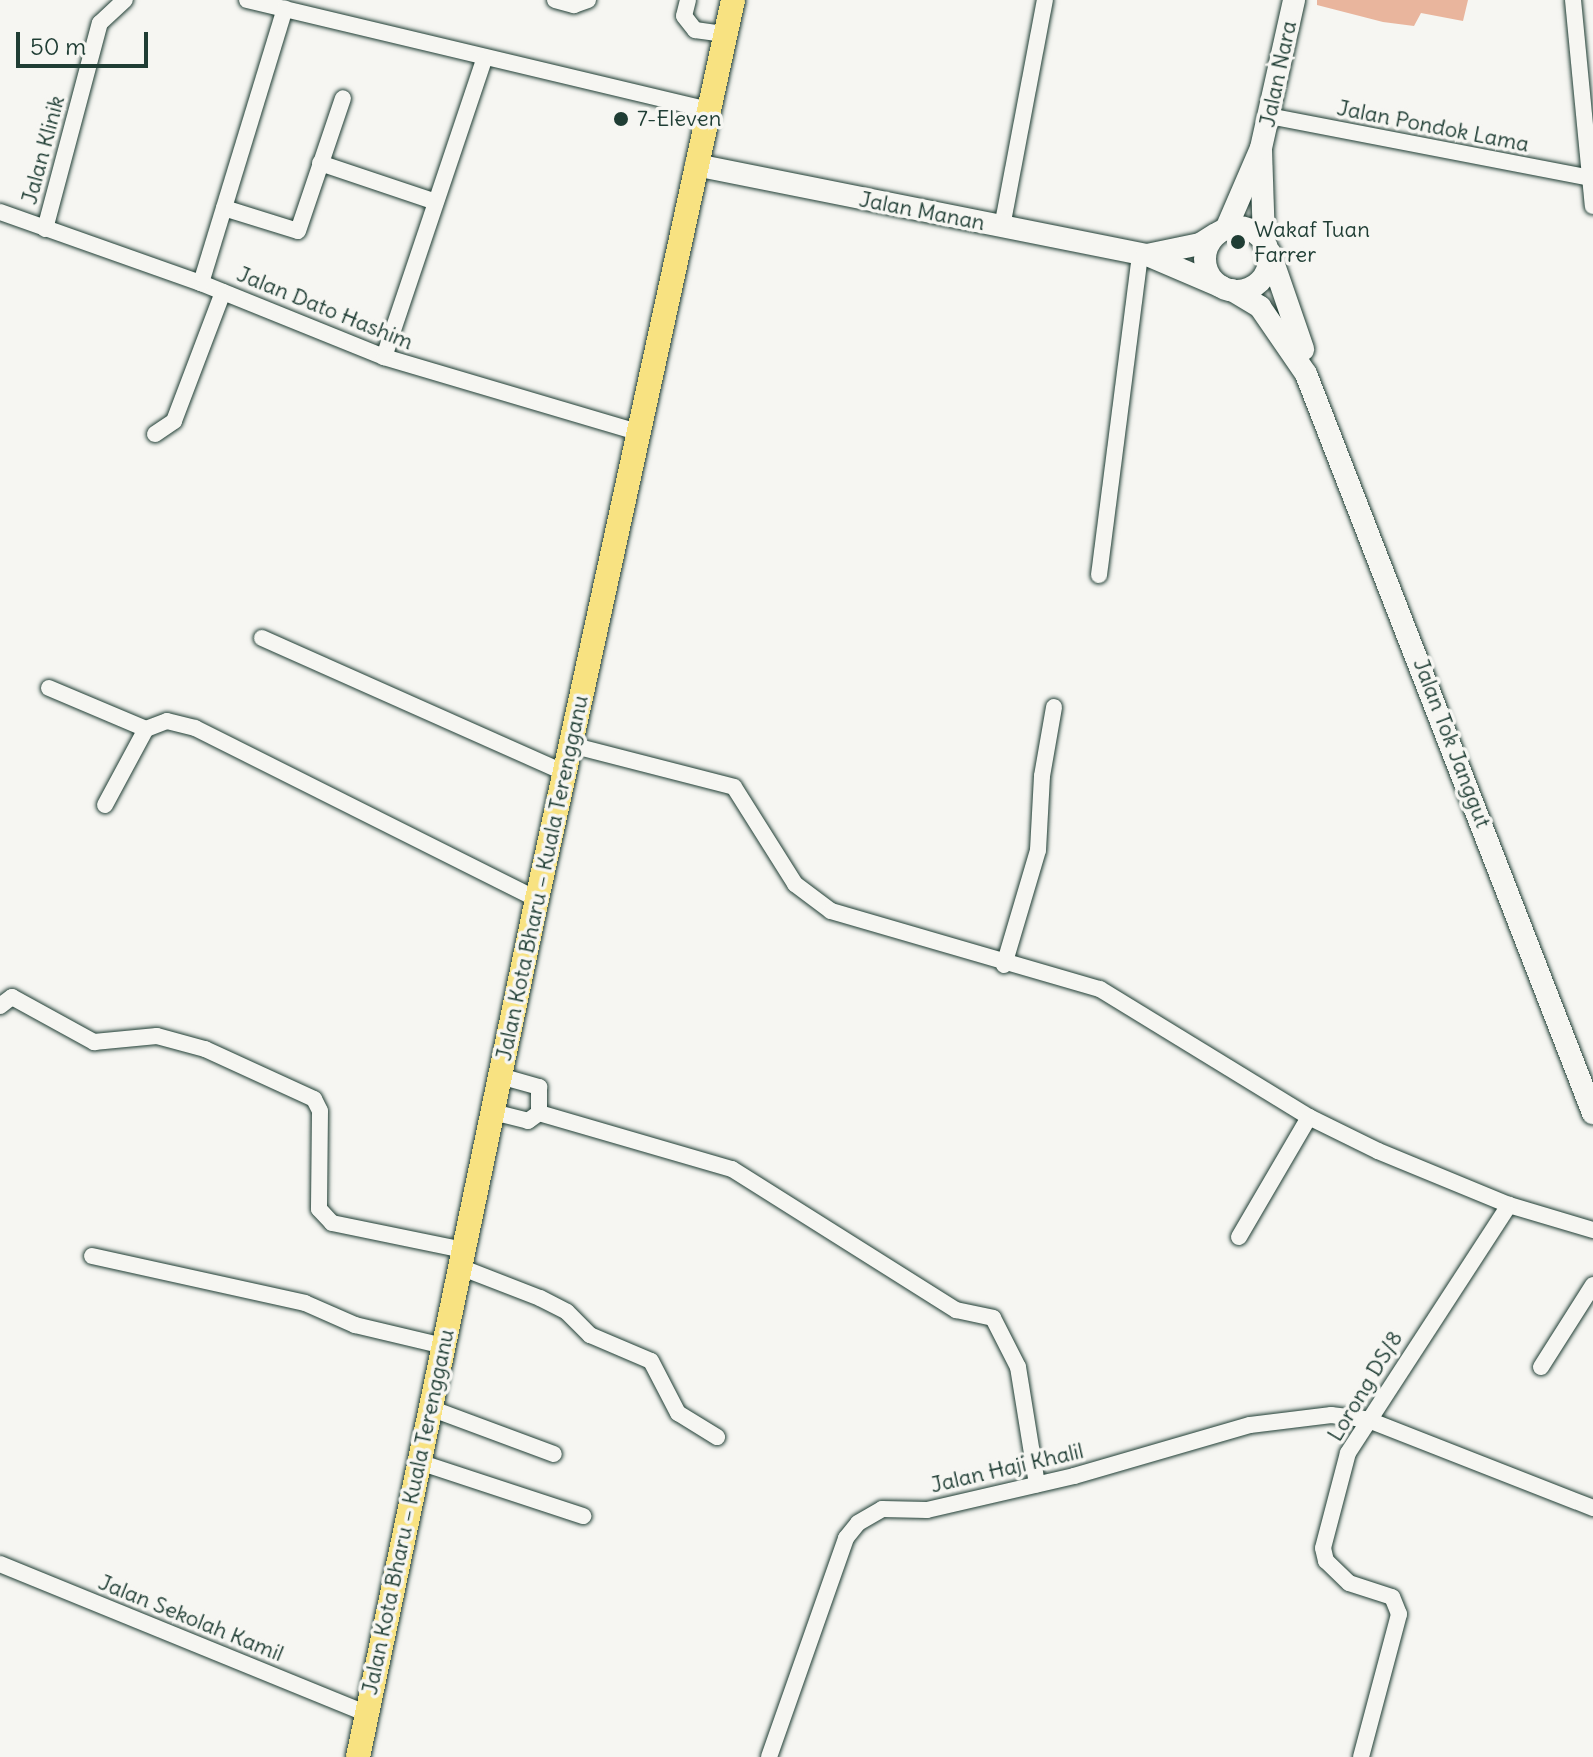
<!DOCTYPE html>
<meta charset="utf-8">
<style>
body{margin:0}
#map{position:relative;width:1593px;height:1757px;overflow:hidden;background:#f6f6f2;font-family:Delius,sans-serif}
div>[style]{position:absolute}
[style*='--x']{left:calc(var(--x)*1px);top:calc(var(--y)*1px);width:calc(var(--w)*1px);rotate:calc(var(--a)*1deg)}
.building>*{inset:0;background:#e9b59d}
.roads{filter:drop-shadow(0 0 2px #1f3d34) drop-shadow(0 0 2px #1f3d34)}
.minor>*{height:16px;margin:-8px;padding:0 8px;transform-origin:8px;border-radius:8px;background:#f6f6f2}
.secondary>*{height:22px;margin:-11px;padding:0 11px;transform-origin:11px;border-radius:11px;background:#f6f6f2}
.secondary>.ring{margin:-11px;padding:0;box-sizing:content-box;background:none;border:22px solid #f6f6f2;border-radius:50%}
.primary>*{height:24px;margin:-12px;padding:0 12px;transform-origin:12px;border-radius:12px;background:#f8e281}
.dots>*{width:22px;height:22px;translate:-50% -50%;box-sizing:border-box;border:4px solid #f6f6f2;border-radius:50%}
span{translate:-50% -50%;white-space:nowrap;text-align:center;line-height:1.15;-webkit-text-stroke:7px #f6f6f2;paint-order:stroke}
.street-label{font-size:22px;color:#1f3d34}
.poi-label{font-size:22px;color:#1f3d34}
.left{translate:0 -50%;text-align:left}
.scale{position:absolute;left:16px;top:32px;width:132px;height:36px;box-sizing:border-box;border:4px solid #1f3d34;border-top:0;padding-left:10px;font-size:24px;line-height:28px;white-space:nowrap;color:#1f3d34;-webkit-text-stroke:6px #f6f6f2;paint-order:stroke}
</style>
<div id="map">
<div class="building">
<div style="clip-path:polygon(1317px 0,1468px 0,1463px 21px,1421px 13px,1414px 26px,1383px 22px,1317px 5px)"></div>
</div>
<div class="roads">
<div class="minor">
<div style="--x:247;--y:0;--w:475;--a:13.4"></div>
<div style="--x:555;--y:0;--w:20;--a:15"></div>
<div style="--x:574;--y:5;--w:15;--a:-20"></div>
<div style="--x:688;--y:0;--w:16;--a:104"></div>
<div style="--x:684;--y:16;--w:18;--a:52"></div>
<div style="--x:695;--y:30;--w:30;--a:8"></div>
<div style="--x:1573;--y:0;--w:207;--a:84.5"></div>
<div style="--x:1269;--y:116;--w:327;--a:10.9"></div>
<div style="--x:320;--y:163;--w:122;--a:18.6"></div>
<div style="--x:224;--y:208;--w:77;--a:17.3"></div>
<div style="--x:298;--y:231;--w:140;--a:-71.3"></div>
<div style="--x:0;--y:212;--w:213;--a:19.5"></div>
<div style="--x:201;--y:283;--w:197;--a:22"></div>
<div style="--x:384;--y:357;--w:265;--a:16.5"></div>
<div style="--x:1002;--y:227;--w:231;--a:-79.3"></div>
<div style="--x:45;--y:229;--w:213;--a:-75.1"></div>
<div style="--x:100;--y:23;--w:34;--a:-43"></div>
<div style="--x:201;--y:283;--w:287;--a:-73"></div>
<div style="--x:384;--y:357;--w:314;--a:-71.4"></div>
<div style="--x:155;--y:434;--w:23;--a:-34"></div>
<div style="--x:174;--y:421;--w:138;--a:-69.2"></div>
<div style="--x:1099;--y:575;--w:324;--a:-82.7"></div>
<div style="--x:262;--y:638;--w:332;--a:24"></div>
<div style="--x:49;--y:688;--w:105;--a:22.9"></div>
<div style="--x:146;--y:729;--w:22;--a:-21"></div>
<div style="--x:167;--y:721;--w:29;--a:14"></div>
<div style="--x:195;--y:728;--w:382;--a:26.6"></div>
<div style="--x:571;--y:745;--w:168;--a:14.4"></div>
<div style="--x:734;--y:787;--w:115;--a:57.8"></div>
<div style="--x:795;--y:884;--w:45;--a:36.9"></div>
<div style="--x:831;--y:911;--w:280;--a:16.2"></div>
<div style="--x:1100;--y:989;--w:245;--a:31.5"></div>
<div style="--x:1309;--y:1117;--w:77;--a:26.2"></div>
<div style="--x:1378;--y:1151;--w:142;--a:22.4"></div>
<div style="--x:1509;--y:1205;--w:88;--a:16.6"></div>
<div style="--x:105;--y:805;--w:86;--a:-61.7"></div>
<div style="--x:1004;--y:965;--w:120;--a:-73.5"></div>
<div style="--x:1038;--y:850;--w:74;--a:-86.9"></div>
<div style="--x:1042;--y:776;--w:70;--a:-80.1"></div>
<div style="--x:0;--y:1006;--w:15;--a:-37"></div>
<div style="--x:12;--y:997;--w:94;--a:28.8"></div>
<div style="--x:94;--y:1042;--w:63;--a:-5.4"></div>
<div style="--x:157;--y:1036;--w:50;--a:15.2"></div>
<div style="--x:205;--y:1049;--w:120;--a:24.6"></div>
<div style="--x:314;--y:1099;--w:13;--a:63"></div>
<div style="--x:320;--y:1111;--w:98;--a:90.6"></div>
<div style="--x:319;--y:1209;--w:19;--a:47"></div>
<div style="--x:332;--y:1223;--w:135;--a:11.6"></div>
<div style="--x:500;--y:1076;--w:41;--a:15.8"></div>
<div style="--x:539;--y:1087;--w:26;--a:90"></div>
<div style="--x:493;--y:1112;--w:36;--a:14"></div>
<div style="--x:528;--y:1121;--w:14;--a:-36"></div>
<div style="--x:539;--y:1113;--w:201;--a:16.2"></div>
<div style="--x:732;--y:1169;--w:265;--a:32.2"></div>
<div style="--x:956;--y:1310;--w:38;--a:12"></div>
<div style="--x:993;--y:1318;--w:55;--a:63"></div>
<div style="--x:1018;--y:1367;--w:119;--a:80.8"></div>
<div style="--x:1239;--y:1237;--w:139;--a:-59.7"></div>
<div style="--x:92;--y:1256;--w:218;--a:12.4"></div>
<div style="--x:305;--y:1303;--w:55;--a:23.7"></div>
<div style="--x:355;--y:1325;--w:91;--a:13.3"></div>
<div style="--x:460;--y:1267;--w:86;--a:21.2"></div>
<div style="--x:540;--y:1298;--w:30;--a:27"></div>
<div style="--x:567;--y:1312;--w:33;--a:45"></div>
<div style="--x:590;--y:1335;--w:66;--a:23.1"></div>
<div style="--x:651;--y:1361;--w:59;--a:62.6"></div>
<div style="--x:678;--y:1413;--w:46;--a:31.6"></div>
<div style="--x:1541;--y:1367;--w:97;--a:-57.6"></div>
<div style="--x:430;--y:1408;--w:132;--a:20.4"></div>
<div style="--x:419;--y:1462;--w:173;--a:18.2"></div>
<div style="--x:0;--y:1564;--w:395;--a:22.2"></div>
<div style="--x:769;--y:1757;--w:232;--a:-70.6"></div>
<div style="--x:846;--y:1538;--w:19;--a:-51"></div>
<div style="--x:858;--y:1523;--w:28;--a:-30"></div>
<div style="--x:882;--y:1509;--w:45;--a:1.3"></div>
<div style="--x:927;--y:1510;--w:151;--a:-13"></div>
<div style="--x:1074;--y:1476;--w:183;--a:-16.2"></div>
<div style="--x:1250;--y:1425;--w:82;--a:-7"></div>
<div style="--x:1331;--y:1415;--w:35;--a:7"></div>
<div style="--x:1366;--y:1419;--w:244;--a:21.4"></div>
<div style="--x:1361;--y:1757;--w:148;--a:-75.1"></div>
<div style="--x:1399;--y:1614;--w:18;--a:-112"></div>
<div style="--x:1392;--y:1597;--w:45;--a:-162"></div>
<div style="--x:1349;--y:1583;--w:32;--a:-136"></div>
<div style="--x:1326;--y:1561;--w:13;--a:-103"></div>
<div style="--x:1323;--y:1548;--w:98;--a:-75.3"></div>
<div style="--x:1348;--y:1453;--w:296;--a:-57"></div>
</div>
<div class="secondary">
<div style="--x:1261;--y:150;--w:90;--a:88.1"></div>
<div style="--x:696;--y:165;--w:460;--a:11.3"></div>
<div style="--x:1147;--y:255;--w:82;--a:23.1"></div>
<div class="ring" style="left:1205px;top:227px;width:42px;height:42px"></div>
<div style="--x:1226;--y:229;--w:88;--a:-66.6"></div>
<div style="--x:1261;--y:148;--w:152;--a:-77.4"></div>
<div style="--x:1270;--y:253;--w:102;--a:71"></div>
<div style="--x:1147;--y:255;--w:54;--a:-11.7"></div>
<div style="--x:1200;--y:244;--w:19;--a:-32"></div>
<div style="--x:1232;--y:290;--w:33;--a:31"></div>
<div style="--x:1260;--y:307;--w:81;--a:55.5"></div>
<div style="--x:1306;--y:374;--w:793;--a:68.78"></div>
</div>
<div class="primary">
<div style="--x:358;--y:1757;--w:876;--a:-78.22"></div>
<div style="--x:537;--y:899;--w:920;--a:-77.7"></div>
</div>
</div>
<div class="dots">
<div style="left:621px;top:119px;background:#1f3d34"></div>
<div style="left:1238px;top:242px;background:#1f3d34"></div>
</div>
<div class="street-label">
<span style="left:1278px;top:74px;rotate:-78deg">Jalan Nara</span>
<span style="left:1433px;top:126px;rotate:11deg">Jalan Pondok Lama</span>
<span style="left:43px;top:150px;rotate:-75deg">Jalan Klinik</span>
<span style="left:922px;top:211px;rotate:11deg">Jalan Manan</span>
<span style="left:325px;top:308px;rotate:22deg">Jalan Dato Hashim</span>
<span style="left:1452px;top:743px;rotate:69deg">Jalan Tok Janggut</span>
<span style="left:542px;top:878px;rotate:-78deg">Jalan Kota Bharu – Kuala Terengganu</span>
<span style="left:1365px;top:1386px;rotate:-59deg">Lorong DS/8</span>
<span style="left:1007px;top:1468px;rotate:-13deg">Jalan Haji Khalil</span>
<span style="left:408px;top:1512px;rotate:-78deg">Jalan Kota Bharu – Kuala Terengganu</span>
<span style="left:191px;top:1618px;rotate:22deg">Jalan Sekolah Kamil</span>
</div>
<div class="poi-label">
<span class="left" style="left:637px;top:119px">7-Eleven</span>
<span class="left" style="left:1254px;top:242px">Wakaf Tuan<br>Farrer</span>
</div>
<div class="scale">50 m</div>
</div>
